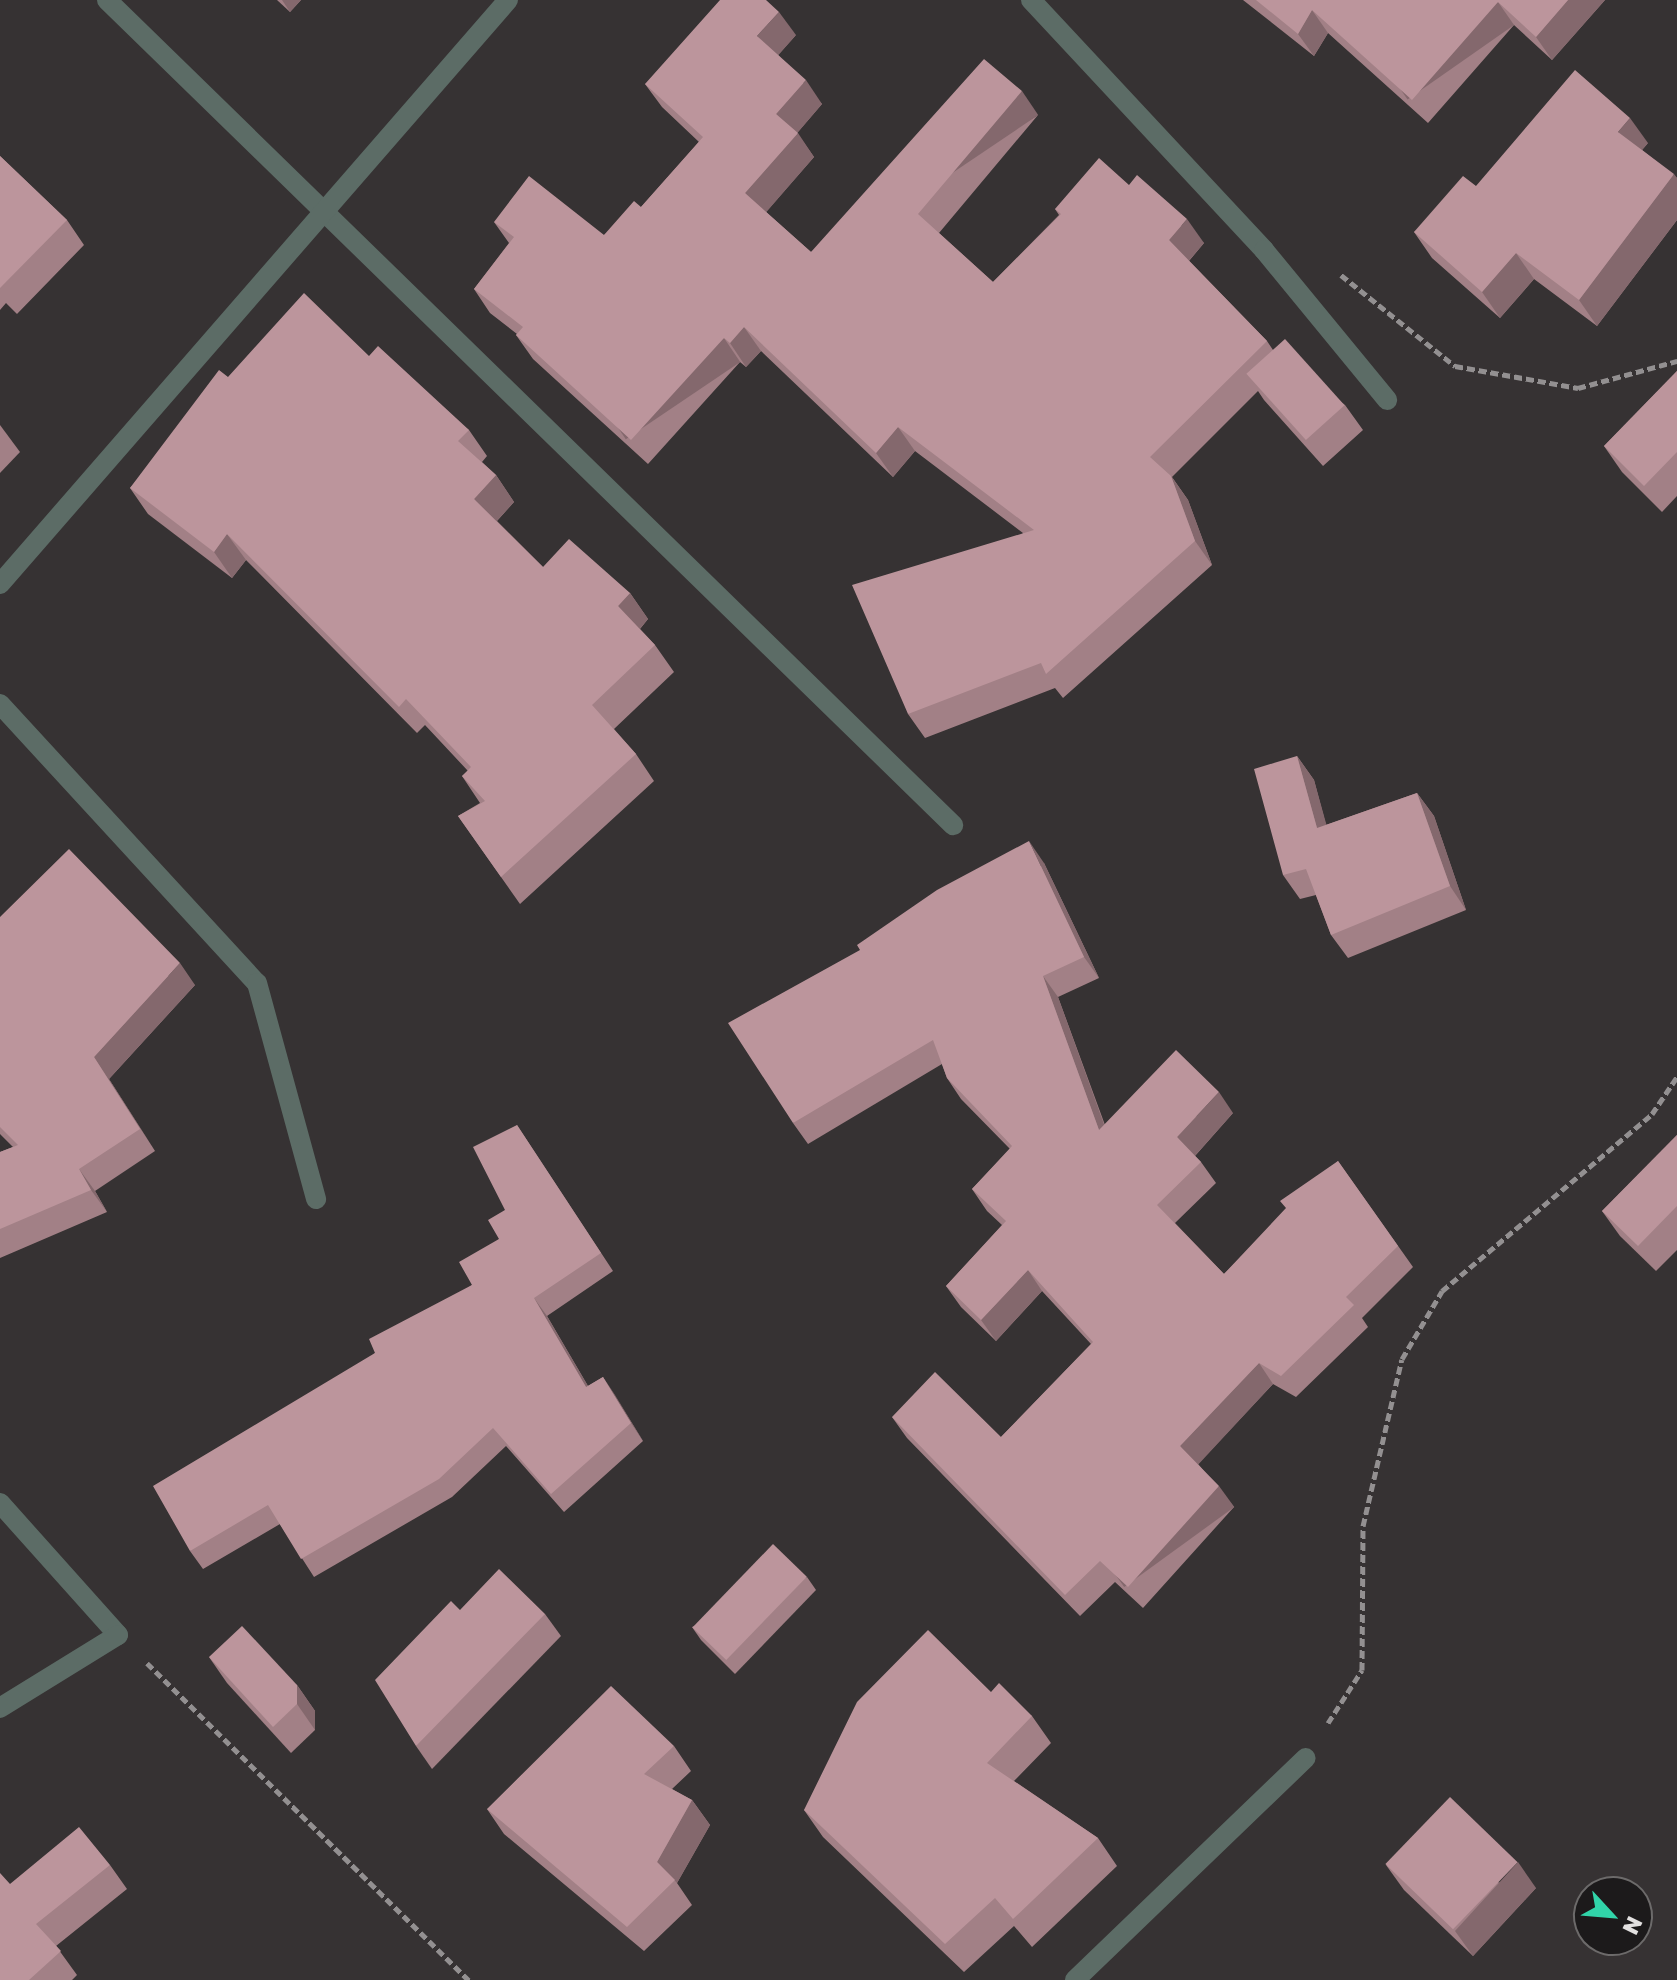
<!DOCTYPE html>
<style>
body{margin:0}
#map{position:relative;width:1677px;height:1980px;overflow:hidden;background:#363233;font-family:"Golos Text",sans-serif}
div>[style]{position:absolute}
[style*='--x']{left:calc(var(--x)*1px);top:calc(var(--y)*1px);width:calc(var(--w)*1px);rotate:calc(var(--a)*1deg)}
.path>*{height:5px;margin-top:-2.5px;transform-origin:0;background:repeating-linear-gradient(90deg,#939091 0 8px,transparent 0 12px)}
.street>*{height:20px;margin:-10px;padding:0 10px;transform-origin:10px;border-radius:10px;background:#5c6c66}
.wall>*{inset:0;background:#a28086}
.shaded-wall>*{inset:0;background:#84686d;transform-origin:0 0}
.building>*{inset:0;background:#bc959c;transform-origin:0 0}
span{translate:-50% -50%;white-space:nowrap;text-align:center;line-height:1.15;-webkit-text-stroke:8px #1c1a1b;paint-order:stroke}
.north{position:absolute;left:1573px;top:1876px;width:80px;height:80px;box-sizing:border-box;background:#1c1a1b;border:2px solid #6c6a6a;border-radius:50%;rotate:116deg;font-size:22px;font-weight:700;line-height:32px;text-align:center;color:#e3e1e1}
.north::after{content:'';display:block;margin:auto;width:28px;height:36px;background:#31d4a9;clip-path:polygon(50% 0,100% 100%,50% 72%,0 100%)}
</style>
<div id="map">
<div class="path">
<div style="--x:1341;--y:275;--w:146;--a:38.6"></div>
<div style="--x:1455;--y:366;--w:125;--a:10.1"></div>
<div style="--x:1578;--y:388;--w:103;--a:-15.3"></div>
<div style="--x:147;--y:1663;--w:452;--a:44.6"></div>
<div style="--x:1328;--y:1723;--w:63;--a:-57.3"></div>
<div style="--x:1362;--y:1670;--w:144;--a:-89.6"></div>
<div style="--x:1363;--y:1526;--w:171;--a:-76.9"></div>
<div style="--x:1402;--y:1359;--w:79;--a:-59.5"></div>
<div style="--x:1442;--y:1291;--w:275;--a:-40.1"></div>
<div style="--x:1652;--y:1114;--w:45;--a:-56"></div>
</div>
<div class="street">
<div style="--x:107;--y:0;--w:1182;--a:44.28"></div>
<div style="--x:1031;--y:0;--w:342;--a:47"></div>
<div style="--x:1264;--y:250;--w:194;--a:50.6"></div>
<div style="--x:0;--y:584;--w:774;--a:-48.98"></div>
<div style="--x:0;--y:704;--w:379;--a:47.4"></div>
<div style="--x:257;--y:983;--w:224;--a:74.7"></div>
<div style="--x:0;--y:1503;--w:177;--a:48.2"></div>
<div style="--x:118;--y:1635;--w:139;--a:148.3"></div>
<div style="--x:1075;--y:1980;--w:320;--a:-43.9"></div>
</div>
<div class="wall">
<div style="clip-path:polygon(277px 0,301px 0,290px 12px)"></div>
<div style="clip-path:polygon(1243px 0,1605px 0,1552px 60px,1514px 25px,1428px 123px,1328px 33px,1314px 56px)"></div>
<div style="clip-path:polygon(796px 35px,778px 55px,822px 104px,797px 133px,814px 157px,766px 212px,811px 252px,1038px 115px,939px 233px,993px 282px,1059px 215px,1055px 209px,1129px 185px,1204px 243px,1189px 261px,1267px 341px,1273px 350px,1345px 405px,1363px 430px,1323px 466px,1264px 400px,1258px 391px,1172px 477px,1188px 500px,1212px 565px,1063px 698px,1055px 688px,925px 738px,908px 714px,1023px 533px,915px 451px,893px 477px,761px 351px,746px 367px,740px 362px,648px 464px,533px 359px,516px 335px,517px 334px,490px 313px,474px 289px,509px 243px,494px 222px,604px 235px,641px 207px,699px 142px,662px 107px,645px 84px)"></div>
<div style="clip-path:polygon(1648px 143px,1642px 150px,1677px 178px,1677px 220px,1597px 326px,1534px 279px,1500px 318px,1432px 258px,1414px 232px,1476px 186px)"></div>
<div style="clip-path:polygon(0 156px,67px 220px,84px 245px,17px 314px,6px 303px,0 310px)"></div>
<div style="clip-path:polygon(369px 356px,469px 430px,487px 456px,482px 462px,496px 475px,514px 502px,497px 521px,543px 567px,630px 593px,648px 619px,640px 629px,655px 645px,674px 672px,614px 729px,636px 754px,654px 781px,520px 904px,458px 816px,480px 803px,462px 776px,468px 771px,425px 725px,417px 733px,246px 560px,232px 578px,148px 514px,130px 488px,228px 377px)"></div>
<div style="clip-path:polygon(1677px 371px,1677px 496px,1662px 512px,1622px 472px,1604px 446px)"></div>
<div style="clip-path:polygon(0 425px,20px 452px,0 473px)"></div>
<div style="clip-path:polygon(1297px 756px,1314px 780px,1326px 825px,1417px 793px,1434px 816px,1466px 910px,1348px 958px,1331px 935px,1316px 895px,1300px 899px,1283px 875px)"></div>
<div style="clip-path:polygon(1044px 863px,1099px 978px,1058px 997px,1105px 1125px,1233px 1113px,1195px 1156px,1201px 1162px,1216px 1183px,1175px 1223px,1224px 1274px,1338px 1161px,1413px 1267px,1362px 1318px,1368px 1327px,1296px 1397px,1273px 1384px,1198px 1464px,1234px 1507px,1143px 1608px,1115px 1582px,1080px 1616px,907px 1438px,892px 1417px,1001px 1437px,1091px 1344px,1042px 1291px,996px 1341px,961px 1307px,946px 1286px,1002px 1225px,987px 1211px,972px 1189px,1010px 1149px,961px 1099px,947px 1078px,942px 1064px,808px 1144px,793px 1123px)"></div>
<div style="clip-path:polygon(0 917px,195px 985px,109px 1079px,155px 1151px,95px 1191px,107px 1212px,0 1258px,0 1152px,13px 1147px,0 1134px)"></div>
<div style="clip-path:polygon(517px 1125px,613px 1271px,547px 1316px,588px 1386px,603px 1377px,643px 1441px,564px 1512px,506px 1446px,452px 1497px,314px 1577px,280px 1524px,203px 1569px,190px 1551px,375px 1353px,472px 1285px,499px 1239px,505px 1210px)"></div>
<div style="clip-path:polygon(1677px 1135px,1677px 1250px,1656px 1271px,1620px 1236px,1602px 1211px)"></div>
<div style="clip-path:polygon(807px 1577px,816px 1590px,735px 1674px,701px 1640px,692px 1627px)"></div>
<div style="clip-path:polygon(460px 1610px,545px 1614px,561px 1636px,432px 1769px,416px 1746px)"></div>
<div style="clip-path:polygon(209px 1657px,297px 1685px,315px 1711px,315px 1730px,291px 1753px,227px 1683px)"></div>
<div style="clip-path:polygon(991px 1692px,1032px 1716px,1051px 1743px,1014px 1781px,1098px 1838px,1117px 1866px,1032px 1947px,1014px 1926px,964px 1972px,823px 1837px,804px 1810px)"></div>
<div style="clip-path:polygon(674px 1746px,691px 1771px,672px 1789px,692px 1800px,710px 1825px,677px 1883px,692px 1905px,644px 1951px,504px 1834px,487px 1809px)"></div>
<div style="clip-path:polygon(110px 1865px,127px 1889px,56px 1946px,77px 1975px,72px 1980px,0 1980px,10px 1884px)"></div>
<div style="clip-path:polygon(1386px 1865px,1536px 1888px,1473px 1956px,1404px 1890px)"></div>
</div>
<div class="shaded-wall">
<div style="clip-path:polygon(282px 0,301px 0,290px 12px)"></div>
<div style="clip-path:polygon(1568px 0,1605px 0,1552px 60px,1536px 37px)"></div>
<div style="left:1498px;top:2px;width:28px;height:130px;rotate:55deg"></div>
<div style="clip-path:polygon(1312px 10px,1328px 33px,1314px 56px,1298px 34px)"></div>
<div style="clip-path:polygon(779px 12px,796px 35px,774px 60px,757px 36px)"></div>
<div style="clip-path:polygon(806px 80px,822px 104px,793px 138px,776px 114px)"></div>
<div style="left:1022px;top:91px;width:29px;height:161px;rotate:56deg"></div>
<div style="clip-path:polygon(1630px 118px,1648px 143px,1636px 157px,1618px 132px)"></div>
<div style="clip-path:polygon(798px 133px,814px 157px,762px 217px,745px 193px)"></div>
<div style="clip-path:polygon(1674px 174px,1677px 178px,1677px 220px,1597px 326px,1579px 300px)"></div>
<div style="clip-path:polygon(1187px 219px,1204px 243px,1186px 264px,1169px 240px)"></div>
<div style="clip-path:polygon(1516px 253px,1534px 279px,1500px 318px,1482px 292px)"></div>
<div style="clip-path:polygon(744px 327px,761px 351px,746px 367px,730px 343px)"></div>
<div style="left:724px;top:338px;width:29px;height:138px;rotate:56deg"></div>
<div style="clip-path:polygon(898px 427px,915px 451px,893px 477px,876px 453px)"></div>
<div style="clip-path:polygon(496px 475px,514px 502px,493px 525px,474px 499px)"></div>
<div style="clip-path:polygon(1171px 476px,1188px 500px,1212px 565px,1195px 541px)"></div>
<div style="clip-path:polygon(227px 534px,246px 560px,232px 578px,214px 552px)"></div>
<div style="clip-path:polygon(630px 593px,648px 619px,637px 632px,618px 606px)"></div>
<div style="clip-path:polygon(1297px 756px,1314px 780px,1334px 852px,1317px 828px)"></div>
<div style="clip-path:polygon(1417px 793px,1434px 816px,1466px 910px,1450px 886px)"></div>
<div style="clip-path:polygon(1029px 841px,1044px 863px,1099px 978px,1084px 957px)"></div>
<div style="clip-path:polygon(180px 963px,195px 985px,109px 1079px,155px 1151px,94px 1057px)"></div>
<div style="clip-path:polygon(1043px 976px,1058px 997px,1114px 1152px,1099px 1130px)"></div>
<div style="clip-path:polygon(1219px 1092px,1233px 1113px,1192px 1159px,1177px 1137px)"></div>
<div style="clip-path:polygon(79px 1169px,95px 1191px,107px 1212px,91px 1190px)"></div>
<div style="clip-path:polygon(1028px 1270px,1042px 1291px,996px 1341px,981px 1320px)"></div>
<div style="clip-path:polygon(534px 1298px,547px 1316px,599px 1405px,586px 1387px)"></div>
<div style="clip-path:polygon(1259px 1363px,1273px 1384px,1195px 1468px,1180px 1446px)"></div>
<div style="clip-path:polygon(603px 1377px,615px 1395px,643px 1441px,631px 1423px)"></div>
<div style="left:1219px;top:1486px;width:26px;height:136px;rotate:54deg"></div>
<div style="clip-path:polygon(297px 1685px,315px 1711px,315px 1730px,297px 1704px)"></div>
<div style="clip-path:polygon(692px 1800px,710px 1825px,677px 1883px,657px 1862px)"></div>
<div style="clip-path:polygon(1518px 1862px,1536px 1888px,1473px 1956px,1455px 1931px)"></div>
</div>
<div class="building">
<div style="clip-path:polygon(720px 0,766px 0,779px 12px,757px 36px,806px 80px,776px 114px,798px 133px,745px 193px,811px 252px,984px 59px,1022px 91px,918px 214px,993px 282px,1061px 214px,1055px 209px,1099px 158px,1129px 185px,1137px 175px,1187px 219px,1169px 240px,1267px 341px,1150px 457px,1171px 476px,1195px 541px,1046px 674px,1041px 663px,908px 714px,852px 585px,1034px 530px,898px 427px,876px 453px,744px 327px,730px 343px,724px 338px,631px 440px,516px 335px,523px 327px,474px 289px,514px 237px,494px 222px,529px 176px,604px 235px,634px 201px,641px 207px,703px 137px,645px 84px)"></div>
<div style="clip-path:polygon(1256px 0,1568px 0,1536px 37px,1498px 2px,1412px 100px,1312px 10px,1298px 34px)"></div>
<div style="clip-path:polygon(1575px 70px,1630px 118px,1618px 132px,1674px 174px,1579px 300px,1516px 253px,1482px 292px,1414px 232px,1463px 176px,1476px 186px)"></div>
<div style="clip-path:polygon(0 156px,67px 220px,0 288px)"></div>
<div style="clip-path:polygon(304px 293px,369px 356px,378px 346px,469px 430px,458px 441px,496px 475px,474px 499px,543px 567px,569px 539px,630px 593px,618px 606px,655px 645px,592px 705px,636px 754px,501px 877px,458px 816px,485px 801px,462px 776px,471px 767px,406px 699px,399px 707px,227px 534px,214px 552px,130px 488px,219px 370px,228px 377px)"></div>
<div style="left:1285px;top:339px;width:89px;height:52px;rotate:48deg"></div>
<div style="clip-path:polygon(1677px 371px,1677px 452px,1644px 486px,1604px 446px)"></div>
<div style="clip-path:polygon(1297px 756px,1317px 828px,1417px 793px,1450px 886px,1331px 935px,1306px 869px,1283px 875px,1254px 769px)"></div>
<div style="clip-path:polygon(1029px 841px,1084px 957px,1043px 976px,1099px 1130px,1176px 1050px,1219px 1092px,1177px 1137px,1201px 1162px,1157px 1205px,1224px 1274px,1286px 1208px,1280px 1201px,1338px 1161px,1398px 1246px,1346px 1297px,1354px 1305px,1281px 1376px,1259px 1363px,1180px 1446px,1219px 1486px,1128px 1587px,1100px 1561px,1065px 1595px,892px 1417px,935px 1372px,1001px 1437px,1093px 1342px,1028px 1270px,981px 1320px,946px 1286px,1006px 1221px,972px 1189px,1012px 1146px,947px 1078px,933px 1040px,793px 1123px,728px 1023px,860px 950px,857px 945px,937px 890px)"></div>
<div style="clip-path:polygon(69px 849px,180px 963px,94px 1057px,140px 1129px,79px 1169px,91px 1190px,0 1229px,0 1152px,18px 1145px,0 1127px,0 917px)"></div>
<div style="clip-path:polygon(517px 1125px,601px 1253px,534px 1298px,586px 1387px,603px 1377px,631px 1423px,551px 1494px,493px 1428px,439px 1479px,301px 1559px,268px 1505px,190px 1551px,153px 1486px,375px 1353px,369px 1339px,472px 1285px,459px 1262px,499px 1239px,488px 1220px,505px 1210px,473px 1147px)"></div>
<div style="clip-path:polygon(1677px 1135px,1677px 1206px,1638px 1246px,1602px 1211px)"></div>
<div style="left:773px;top:1544px;width:47px;height:116px;rotate:44deg"></div>
<div style="clip-path:polygon(499px 1569px,545px 1614px,416px 1746px,375px 1680px,451px 1601px,460px 1610px)"></div>
<div style="clip-path:polygon(242px 1626px,297px 1685px,297px 1704px,273px 1727px,209px 1657px)"></div>
<div style="clip-path:polygon(928px 1630px,991px 1692px,999px 1683px,1032px 1716px,987px 1763px,1098px 1838px,1013px 1919px,995px 1898px,945px 1944px,804px 1810px,857px 1702px)"></div>
<div style="clip-path:polygon(611px 1686px,674px 1746px,644px 1774px,692px 1800px,657px 1862px,675px 1880px,627px 1927px,487px 1809px)"></div>
<div style="left:1450px;top:1797px;width:94px;height:93px;rotate:44deg"></div>
<div style="clip-path:polygon(79px 1827px,110px 1865px,36px 1924px,61px 1951px,29px 1980px,0 1980px,0 1873px,10px 1884px)"></div>
</div>
<div class="north">N</div>
</div>
